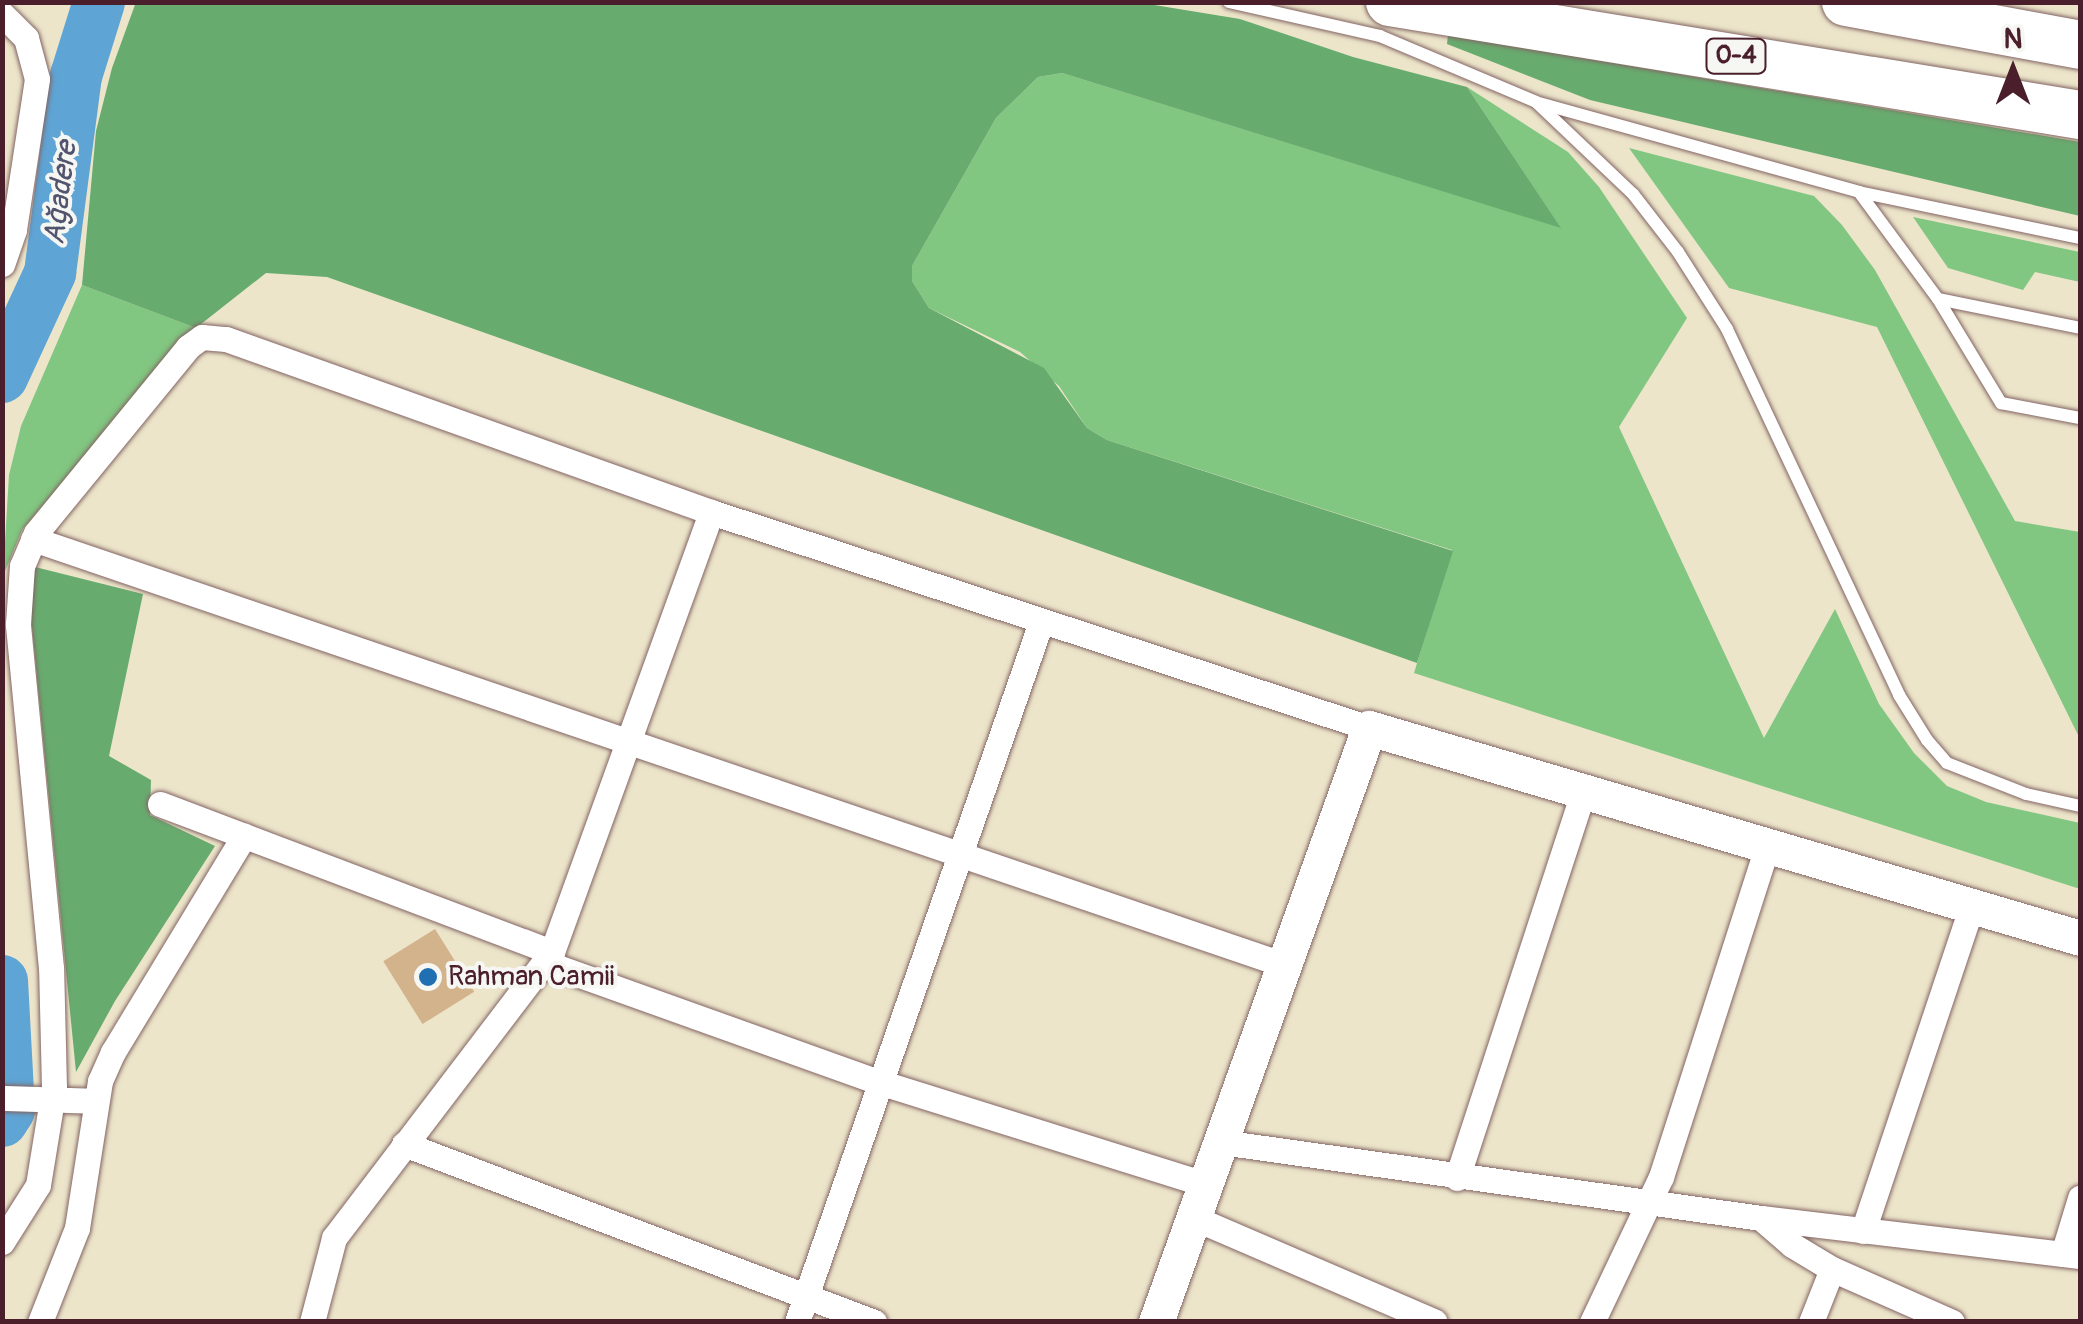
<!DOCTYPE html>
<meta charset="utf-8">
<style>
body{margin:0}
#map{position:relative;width:2083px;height:1324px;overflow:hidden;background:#ece5ca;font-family:Pangolin,sans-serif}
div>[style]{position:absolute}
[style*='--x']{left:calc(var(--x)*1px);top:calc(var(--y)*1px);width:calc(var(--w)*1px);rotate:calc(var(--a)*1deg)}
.green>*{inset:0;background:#81c681}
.forest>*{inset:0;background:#68ab6f}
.river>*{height:52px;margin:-26px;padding:0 26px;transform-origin:26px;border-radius:26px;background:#5ea4d4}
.building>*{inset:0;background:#d3b38b;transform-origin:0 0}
.roads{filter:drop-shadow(0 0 2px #836463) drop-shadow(0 0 2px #836463)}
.lane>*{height:12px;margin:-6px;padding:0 6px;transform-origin:6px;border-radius:6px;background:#fff}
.street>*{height:25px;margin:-12.5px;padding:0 12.5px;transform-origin:12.5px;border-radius:12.5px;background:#fff}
.secondary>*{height:35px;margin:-17.5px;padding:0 17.5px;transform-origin:17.5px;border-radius:17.5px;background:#fff}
.highway>*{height:48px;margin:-24px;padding:0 24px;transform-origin:24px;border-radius:24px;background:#fff}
.dots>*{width:28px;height:28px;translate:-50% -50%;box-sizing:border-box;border:5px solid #f6f6f2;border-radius:50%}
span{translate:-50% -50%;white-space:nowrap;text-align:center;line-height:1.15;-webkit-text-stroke:8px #f6f6f2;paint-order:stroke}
.shield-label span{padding:2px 8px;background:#f6f6f2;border:2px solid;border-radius:8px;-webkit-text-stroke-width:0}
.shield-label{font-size:25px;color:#4a1f2b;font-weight:700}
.poi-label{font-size:28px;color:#4a1f2b}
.left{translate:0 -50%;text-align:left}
.water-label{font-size:30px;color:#52546f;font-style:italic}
.frame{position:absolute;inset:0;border:5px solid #4a1f2b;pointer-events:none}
.north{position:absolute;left:1963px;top:20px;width:100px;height:100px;-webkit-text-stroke:8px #f6f6f2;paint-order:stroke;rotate:0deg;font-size:28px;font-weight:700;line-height:40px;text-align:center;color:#4a1f2b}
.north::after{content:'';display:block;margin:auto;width:35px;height:45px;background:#4a1f2b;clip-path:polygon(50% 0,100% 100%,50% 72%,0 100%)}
</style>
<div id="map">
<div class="green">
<div style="clip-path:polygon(1062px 73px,1560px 227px,1467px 87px,1568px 152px,1599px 187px,1687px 318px,1619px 427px,1764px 738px,1835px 609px,1879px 704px,1914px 753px,1947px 786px,1986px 802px,2080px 823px,2080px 889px,1414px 673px,1452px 550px,1107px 440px,1087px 428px,1059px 386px,1020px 352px,929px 308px,912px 281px,912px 266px,996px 118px,1038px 77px)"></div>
<div style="clip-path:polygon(1629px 148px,1814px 196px,1842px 225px,1875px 270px,2015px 521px,2080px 532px,2080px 739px,1877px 327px,1729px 288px)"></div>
<div style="clip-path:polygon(1913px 217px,2080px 252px,2080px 282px,2035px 272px,2023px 290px,1948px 268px)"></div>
<div style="clip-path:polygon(82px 285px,196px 328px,22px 530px,3px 576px,9px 475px,21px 426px)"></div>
</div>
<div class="forest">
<div style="clip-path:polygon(136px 2px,1142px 3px,1240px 19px,1353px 57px,1467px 87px,1561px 228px,1062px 73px,1038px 77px,996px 118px,912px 266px,912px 281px,929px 308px,1044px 368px,1087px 428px,1107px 440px,1453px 551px,1417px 663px,327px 277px,266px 273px,196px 328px,82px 285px,96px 131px,112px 68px)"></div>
<div style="clip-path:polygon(1448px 35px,2080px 142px,2080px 216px,1590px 100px,1447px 44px)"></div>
<div style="clip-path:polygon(35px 567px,143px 594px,109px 756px,151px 780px,150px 815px,215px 846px,115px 1001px,76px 1072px,31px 617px)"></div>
</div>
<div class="river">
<div style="--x:2;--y:377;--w:115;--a:-65.2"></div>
<div style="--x:50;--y:273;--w:199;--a:-82.5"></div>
<div style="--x:76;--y:76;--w:77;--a:-72.7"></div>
<div style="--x:2;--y:981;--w:129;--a:86.9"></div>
<div style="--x:9;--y:1110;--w:13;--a:122"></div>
</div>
<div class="building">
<div style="left:435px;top:929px;width:74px;height:61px;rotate:58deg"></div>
</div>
<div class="roads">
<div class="lane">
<div style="--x:1229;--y:2;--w:155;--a:12.7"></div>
<div style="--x:1380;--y:36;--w:169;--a:22.9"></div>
<div style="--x:1536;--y:102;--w:134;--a:43.5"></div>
<div style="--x:1633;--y:194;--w:73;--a:52.2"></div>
<div style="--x:1678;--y:252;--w:91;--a:57.5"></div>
<div style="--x:1727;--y:329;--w:404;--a:64.8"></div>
<div style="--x:1899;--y:695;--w:53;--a:58.1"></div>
<div style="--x:1927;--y:740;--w:30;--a:49"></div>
<div style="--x:1947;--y:763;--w:85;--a:21.4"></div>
<div style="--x:2026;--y:794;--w:55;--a:12.5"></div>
<div style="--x:1539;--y:103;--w:332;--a:15.5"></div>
<div style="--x:1859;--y:192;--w:226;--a:11.8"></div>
<div style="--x:1859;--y:192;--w:133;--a:53.6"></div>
<div style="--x:1938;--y:299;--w:122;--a:58.8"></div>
<div style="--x:2001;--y:403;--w:80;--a:10.8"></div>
<div style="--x:1938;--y:299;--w:145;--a:11.5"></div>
</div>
<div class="street">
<div style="--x:2;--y:14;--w:34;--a:45"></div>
<div style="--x:26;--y:38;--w:42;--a:75"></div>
<div style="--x:37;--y:79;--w:153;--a:98.7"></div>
<div style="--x:14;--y:230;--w:36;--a:109"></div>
<div style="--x:33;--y:539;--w:1322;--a:18.79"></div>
<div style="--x:160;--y:804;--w:419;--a:20.7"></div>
<div style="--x:546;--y:963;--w:354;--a:19.7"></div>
<div style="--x:879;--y:1082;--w:342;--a:17.4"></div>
<div style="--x:2;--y:1098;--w:94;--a:1.8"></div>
<div style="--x:1221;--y:1142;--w:545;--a:8.01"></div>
<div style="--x:1761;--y:1218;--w:321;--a:6.8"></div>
<div style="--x:404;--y:1144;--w:503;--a:20.74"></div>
<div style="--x:1457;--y:1178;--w:408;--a:-71.9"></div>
<div style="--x:1194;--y:1218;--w:262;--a:23.3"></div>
<div style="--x:1761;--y:1218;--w:41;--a:41.1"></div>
<div style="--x:1792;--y:1245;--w:47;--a:31"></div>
<div style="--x:1832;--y:1269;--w:131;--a:23.8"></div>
<div style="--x:1863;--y:1231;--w:341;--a:-71.5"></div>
<div style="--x:2;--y:1242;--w:67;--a:-57.7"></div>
<div style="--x:38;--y:1185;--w:99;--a:-80.7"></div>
<div style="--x:54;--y:1087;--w:119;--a:-91.4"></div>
<div style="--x:51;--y:968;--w:346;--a:-95.5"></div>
<div style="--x:18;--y:624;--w:58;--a:-86.1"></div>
<div style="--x:22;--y:566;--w:36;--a:-67"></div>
<div style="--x:36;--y:533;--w:240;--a:-50.7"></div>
<div style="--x:188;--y:347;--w:17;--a:-36"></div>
<div style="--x:202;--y:337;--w:24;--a:5"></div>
<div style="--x:226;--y:339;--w:515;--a:19.63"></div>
<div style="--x:711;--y:512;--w:693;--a:18.17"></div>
<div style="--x:2063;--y:1254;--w:59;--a:-73.1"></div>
<div style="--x:40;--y:1322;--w:101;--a:-68.5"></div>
<div style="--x:77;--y:1228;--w:149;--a:-81.1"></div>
<div style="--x:100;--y:1081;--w:32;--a:-66"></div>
<div style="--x:113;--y:1052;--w:253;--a:-58.8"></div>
<div style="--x:312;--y:1322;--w:87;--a:-75.3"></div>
<div style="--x:334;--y:1238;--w:360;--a:-52.7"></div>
<div style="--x:552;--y:952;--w:468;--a:-70.1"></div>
<div style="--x:797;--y:1322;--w:741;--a:-70.78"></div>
<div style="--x:1592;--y:1322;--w:161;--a:-64.6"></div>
<div style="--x:1661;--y:1177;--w:348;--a:-72.2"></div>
<div style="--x:1811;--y:1322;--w:57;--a:-68.4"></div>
</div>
<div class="secondary">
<div style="--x:1156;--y:1322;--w:631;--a:-70.27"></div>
<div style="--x:1369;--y:728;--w:741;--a:16.45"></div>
</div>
<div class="highway">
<div style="--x:1390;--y:2;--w:699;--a:9.3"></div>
<div style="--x:1846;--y:2;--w:238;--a:10.4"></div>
</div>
</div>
<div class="dots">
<div style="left:428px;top:977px;background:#1f6fb2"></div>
</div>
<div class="shield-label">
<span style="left:1736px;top:56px">O-4</span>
</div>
<div class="poi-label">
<span class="left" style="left:448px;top:977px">Rahman Camii</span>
</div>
<div class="water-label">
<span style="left:61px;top:193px;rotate:-83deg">Ağadere</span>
</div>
<div class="frame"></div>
<div class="north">N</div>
</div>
